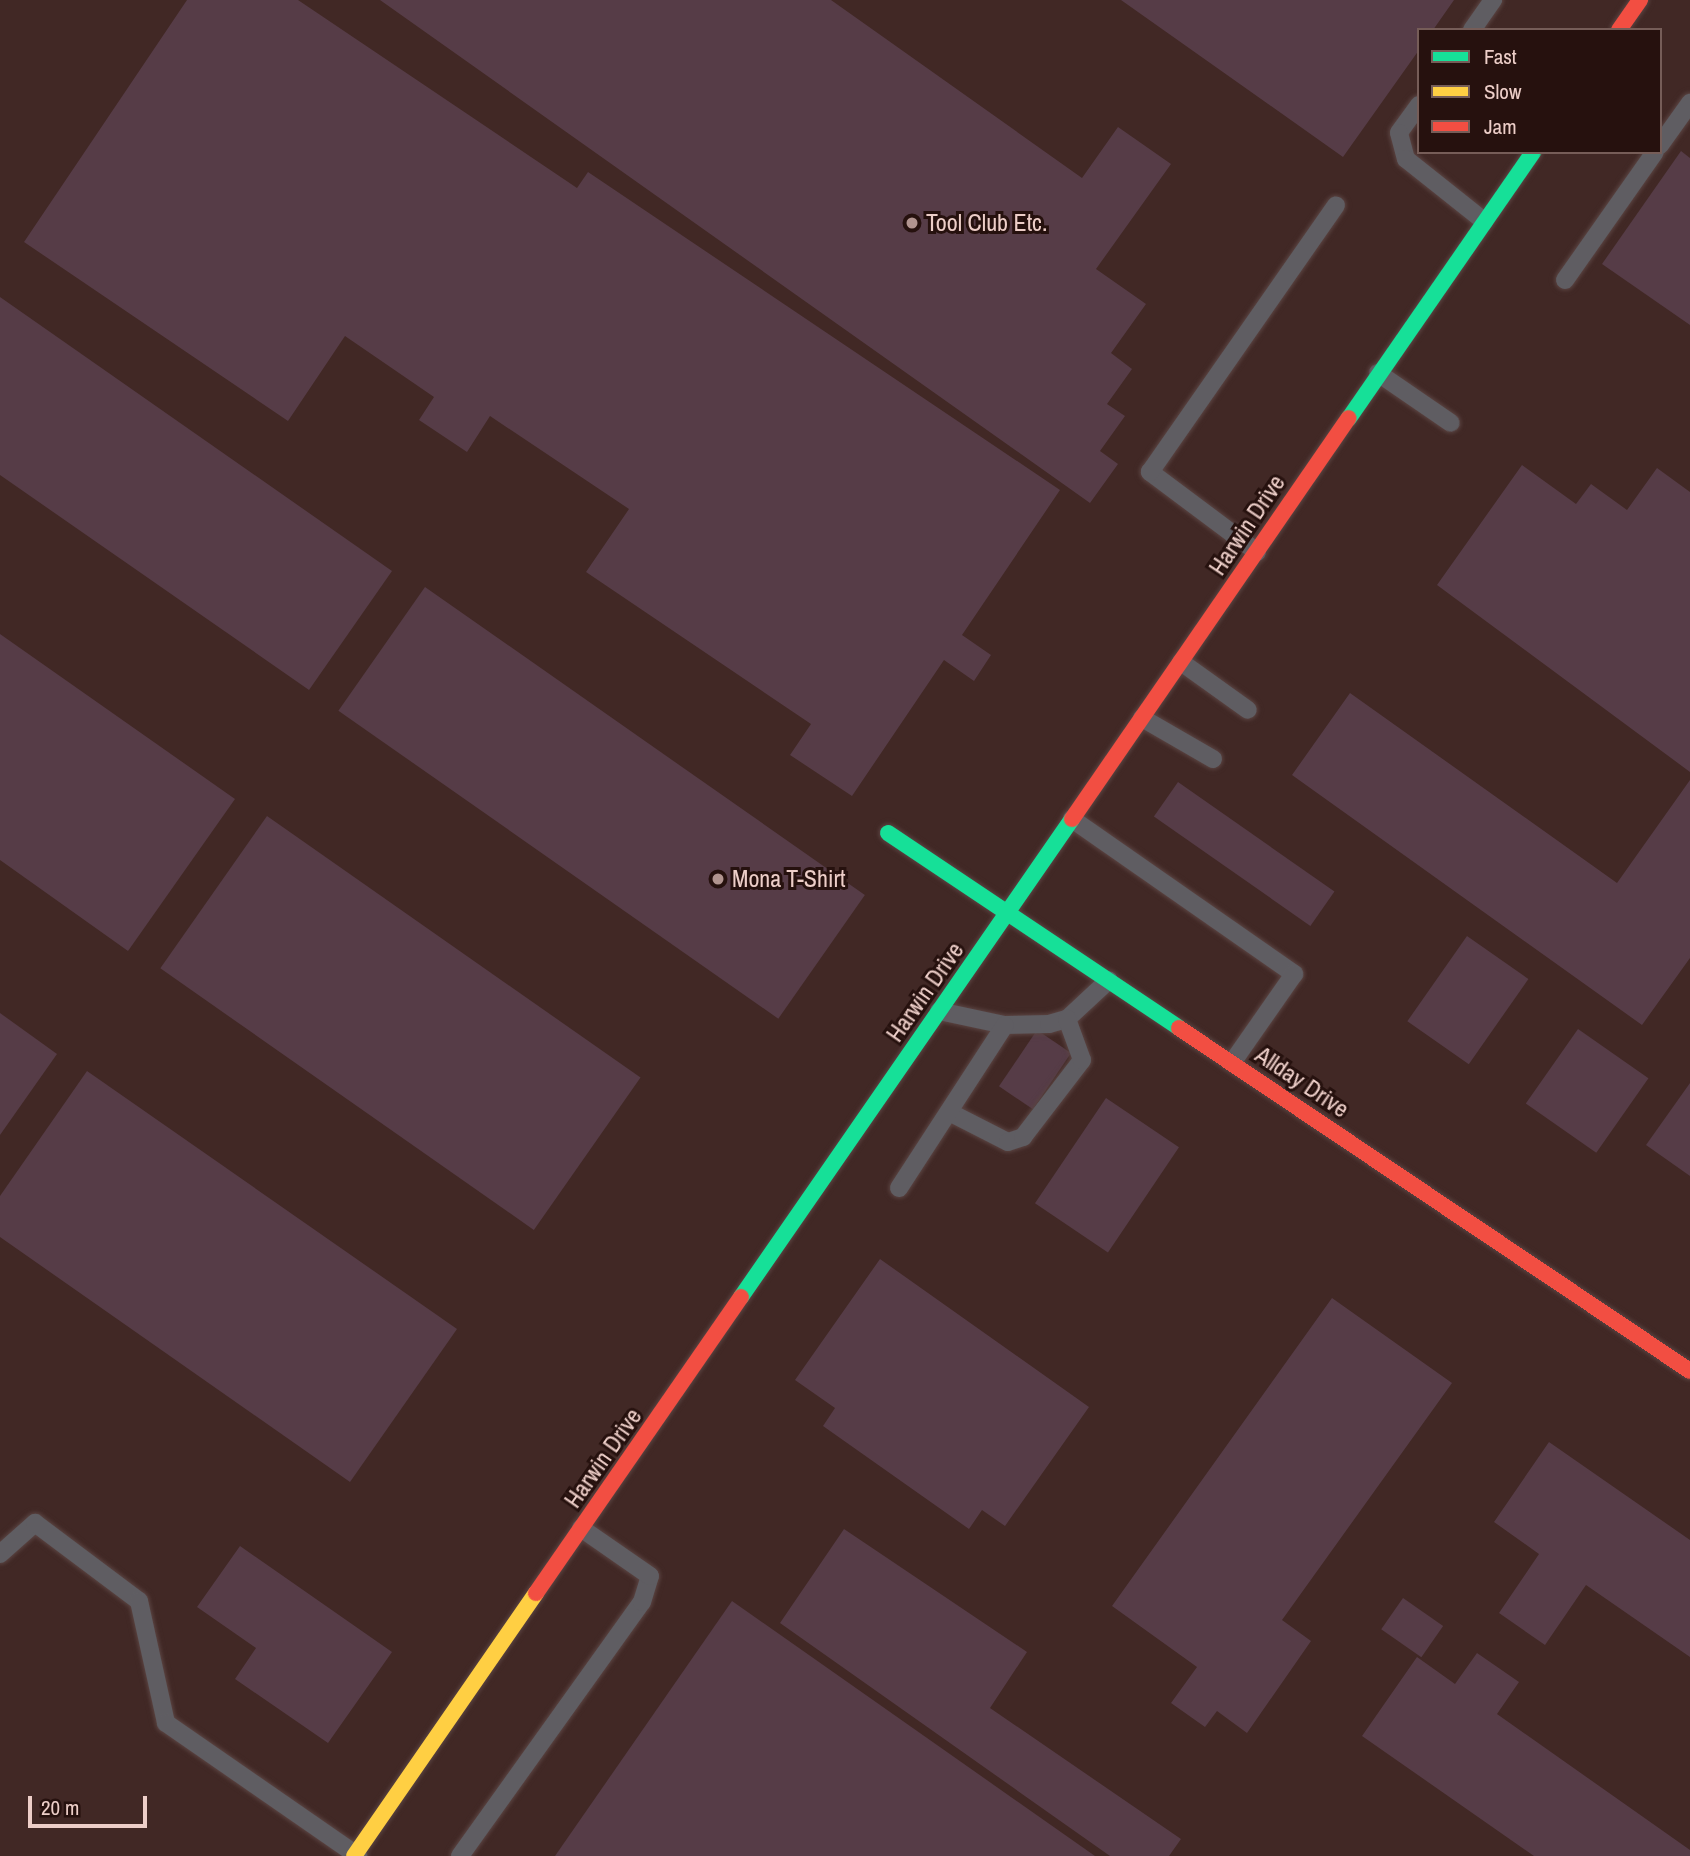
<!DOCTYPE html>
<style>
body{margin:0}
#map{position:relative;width:1690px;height:1856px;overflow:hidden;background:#412825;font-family:"Archivo Narrow",sans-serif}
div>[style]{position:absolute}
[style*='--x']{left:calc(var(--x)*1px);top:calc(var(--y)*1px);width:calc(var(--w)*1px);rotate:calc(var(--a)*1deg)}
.building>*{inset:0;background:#563c47;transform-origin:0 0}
.roads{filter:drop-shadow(0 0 2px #5a4442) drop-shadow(0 0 2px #5a4442)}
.lane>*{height:18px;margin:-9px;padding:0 9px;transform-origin:9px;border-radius:9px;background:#5f5d62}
.fast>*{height:16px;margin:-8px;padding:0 8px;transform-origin:8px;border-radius:8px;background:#16e098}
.slow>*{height:16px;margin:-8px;padding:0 8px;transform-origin:8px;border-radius:8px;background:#ffcf43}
.jam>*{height:16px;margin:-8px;padding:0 8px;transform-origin:8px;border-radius:8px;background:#f24e42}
.dots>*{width:19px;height:19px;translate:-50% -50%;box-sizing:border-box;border:4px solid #26110e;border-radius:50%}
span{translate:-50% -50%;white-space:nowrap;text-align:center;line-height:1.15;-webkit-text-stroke:6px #26110e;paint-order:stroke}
.poi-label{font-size:24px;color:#edcec8}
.left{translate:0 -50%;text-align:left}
.street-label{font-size:24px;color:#edcec8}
.legend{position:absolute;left:1417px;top:28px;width:245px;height:126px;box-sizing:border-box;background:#26110e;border:2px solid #765d58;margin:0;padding:9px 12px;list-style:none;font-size:21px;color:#edcec8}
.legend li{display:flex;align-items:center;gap:14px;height:35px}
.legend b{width:35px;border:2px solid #765d58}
.scale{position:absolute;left:28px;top:1796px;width:119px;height:32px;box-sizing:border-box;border:4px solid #edcec8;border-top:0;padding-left:9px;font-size:21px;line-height:24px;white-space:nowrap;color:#edcec8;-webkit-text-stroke:5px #26110e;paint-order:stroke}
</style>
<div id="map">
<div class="building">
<div style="clip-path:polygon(187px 0,298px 0,577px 188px,588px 172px,1060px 490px,962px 635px,991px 655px,974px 681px,944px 660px,852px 796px,790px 755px,811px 724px,586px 572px,629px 509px,490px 416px,467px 452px,419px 420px,434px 397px,345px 336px,288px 421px,24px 242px)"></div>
<div style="clip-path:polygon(380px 0,831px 0,1082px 178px,1118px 127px,1171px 164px,1096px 269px,1146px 304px,1111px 353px,1132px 369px,1107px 404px,1125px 416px,1100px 451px,1118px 464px,1090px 503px)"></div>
<div style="clip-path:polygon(1121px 0,1454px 0,1433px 30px,1419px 30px,1419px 50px,1343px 157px)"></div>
<div style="clip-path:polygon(1681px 151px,1690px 158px,1690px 325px,1602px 264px)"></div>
<div style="clip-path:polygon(0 297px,392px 571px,309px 690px,0 475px)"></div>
<div style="clip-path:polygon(1522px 465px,1576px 504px,1591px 484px,1627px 510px,1657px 468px,1690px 492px,1690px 772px,1437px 585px)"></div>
<div style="left:425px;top:587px;width:537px;height:151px;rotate:35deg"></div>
<div style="clip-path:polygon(0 634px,235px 799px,128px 951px,0 860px)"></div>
<div style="clip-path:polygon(1350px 693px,1617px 883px,1690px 780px,1690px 958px,1642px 1025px,1292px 775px)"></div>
<div style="left:1178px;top:782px;width:191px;height:42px;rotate:35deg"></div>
<div style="left:267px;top:816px;width:456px;height:186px;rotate:35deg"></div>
<div style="left:1467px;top:936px;width:75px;height:104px;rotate:35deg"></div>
<div style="clip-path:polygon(0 1013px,57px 1054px,0 1135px)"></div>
<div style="left:1578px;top:1029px;width:86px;height:91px;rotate:35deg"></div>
<div style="left:1037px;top:1030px;width:41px;height:68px;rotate:34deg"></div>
<div style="clip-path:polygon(87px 1071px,457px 1329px,350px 1482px,0 1237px,0 1196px)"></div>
<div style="clip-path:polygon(1690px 1083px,1690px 1176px,1646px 1145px)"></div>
<div style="left:1106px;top:1098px;width:88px;height:127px;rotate:34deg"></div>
<div style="clip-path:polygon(880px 1259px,1089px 1407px,1005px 1526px,982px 1510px,969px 1529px,823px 1426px,835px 1408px,795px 1380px)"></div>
<div style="clip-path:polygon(1332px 1298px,1452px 1383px,1282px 1620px,1311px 1641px,1247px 1733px,1217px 1711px,1205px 1727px,1171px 1703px,1197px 1667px,1112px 1606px)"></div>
<div style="clip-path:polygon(1549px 1442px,1690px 1540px,1690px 1657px,1586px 1585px,1545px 1645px,1499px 1613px,1539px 1554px,1494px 1522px)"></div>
<div style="clip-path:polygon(844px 1529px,1027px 1652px,990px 1708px,1181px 1839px,1169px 1856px,1110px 1856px,780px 1623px)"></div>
<div style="clip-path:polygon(240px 1546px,392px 1652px,328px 1743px,235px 1679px,256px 1648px,197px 1607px)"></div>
<div style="left:1403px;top:1598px;width:49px;height:38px;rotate:35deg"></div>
<div style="clip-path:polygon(732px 1601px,1095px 1856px,555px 1856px)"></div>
<div style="clip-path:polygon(1477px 1653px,1519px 1682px,1497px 1714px,1690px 1850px,1690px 1856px,1534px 1856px,1362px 1736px,1417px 1657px,1455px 1684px)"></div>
</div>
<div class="roads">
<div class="lane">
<div style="--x:1472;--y:30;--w:37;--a:-55"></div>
<div style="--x:1419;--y:105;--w:34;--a:126"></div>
<div style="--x:1399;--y:133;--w:27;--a:75"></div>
<div style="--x:1406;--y:159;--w:100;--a:38.5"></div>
<div style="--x:1660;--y:145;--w:52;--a:-54.5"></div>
<div style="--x:1565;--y:280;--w:156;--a:-54.9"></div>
<div style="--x:1378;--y:373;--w:88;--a:34.4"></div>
<div style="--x:1257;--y:552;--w:134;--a:-143.2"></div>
<div style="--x:1150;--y:472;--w:325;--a:-55.1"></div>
<div style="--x:1181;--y:662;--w:82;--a:35.6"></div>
<div style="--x:1142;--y:718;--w:82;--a:30"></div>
<div style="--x:1072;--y:819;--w:271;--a:34.9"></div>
<div style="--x:1294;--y:974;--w:108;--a:124.9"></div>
<div style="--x:939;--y:1011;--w:67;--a:12"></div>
<div style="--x:1005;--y:1025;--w:44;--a:-1.3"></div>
<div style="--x:1049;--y:1024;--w:19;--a:-16"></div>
<div style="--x:1067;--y:1019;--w:57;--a:-42.9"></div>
<div style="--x:949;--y:1112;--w:66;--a:27"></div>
<div style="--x:1008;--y:1142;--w:16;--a:-18"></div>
<div style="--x:1023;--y:1137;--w:97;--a:-52.5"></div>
<div style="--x:1082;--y:1060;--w:44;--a:-110.1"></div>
<div style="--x:899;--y:1188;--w:194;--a:-57"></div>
<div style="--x:0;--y:1554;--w:47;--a:-41.5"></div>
<div style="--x:35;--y:1523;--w:130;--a:36.9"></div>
<div style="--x:139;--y:1601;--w:125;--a:77.5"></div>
<div style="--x:166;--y:1723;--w:234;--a:34.7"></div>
<div style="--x:460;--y:1856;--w:312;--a:-54.4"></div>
<div style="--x:642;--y:1602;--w:27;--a:-73"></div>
<div style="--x:650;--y:1576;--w:84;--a:-145.2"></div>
</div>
<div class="fast">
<div style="--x:1349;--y:418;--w:323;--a:-55.3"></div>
<div style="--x:888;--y:833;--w:350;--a:33.8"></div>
<div style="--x:741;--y:1297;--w:581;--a:-55.3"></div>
</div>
<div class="slow">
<div style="--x:354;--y:1856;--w:320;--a:-55.3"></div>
</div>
<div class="jam">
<div style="--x:1619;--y:30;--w:37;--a:-55"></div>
<div style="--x:1072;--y:819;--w:487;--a:-55.4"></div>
<div style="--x:1179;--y:1028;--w:615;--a:33.87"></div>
<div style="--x:536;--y:1593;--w:360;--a:-55.3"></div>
</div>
</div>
<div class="dots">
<div style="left:912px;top:223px;background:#b1948f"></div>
<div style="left:718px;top:879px;background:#b1948f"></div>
</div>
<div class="poi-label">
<span class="left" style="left:926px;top:223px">Tool Club Etc.</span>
<span class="left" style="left:732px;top:879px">Mona T-Shirt</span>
</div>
<div class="street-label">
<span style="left:1247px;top:525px;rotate:-56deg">Harwin Drive</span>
<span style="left:925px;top:992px;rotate:-55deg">Harwin Drive</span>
<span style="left:1302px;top:1082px;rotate:34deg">Allday Drive</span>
<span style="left:603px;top:1458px;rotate:-55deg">Harwin Drive</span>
</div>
<ul class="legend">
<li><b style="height:9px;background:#16e098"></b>Fast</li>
<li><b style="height:9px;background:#ffcf43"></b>Slow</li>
<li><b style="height:9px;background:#f24e42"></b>Jam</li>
</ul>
<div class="scale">20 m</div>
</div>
